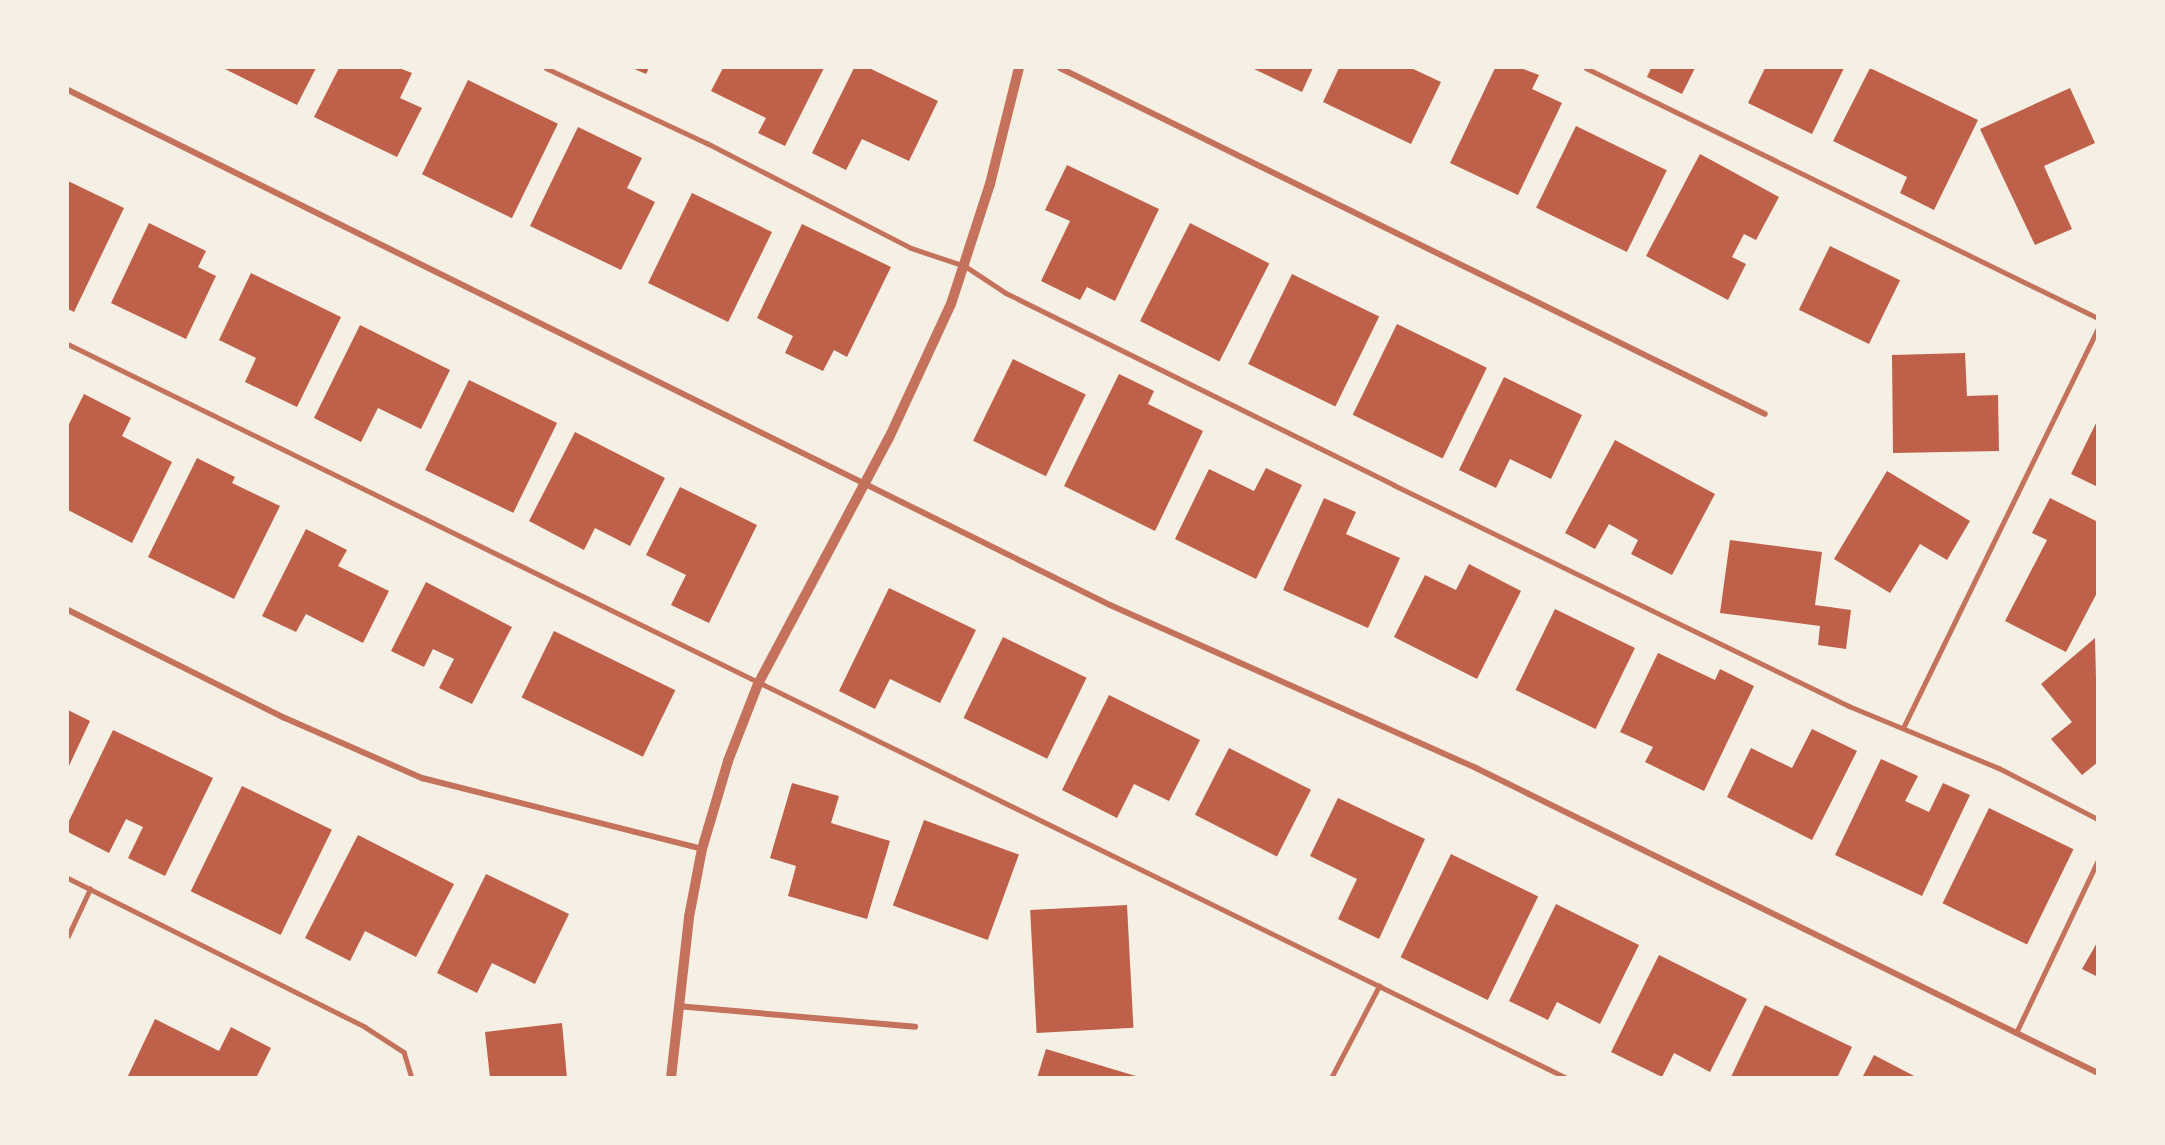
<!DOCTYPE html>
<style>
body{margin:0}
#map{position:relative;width:2165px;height:1145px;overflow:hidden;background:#f6efe4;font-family:"Alegreya Sans",sans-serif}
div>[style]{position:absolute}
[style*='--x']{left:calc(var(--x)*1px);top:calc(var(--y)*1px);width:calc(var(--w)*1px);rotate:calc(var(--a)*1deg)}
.building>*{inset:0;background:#bf614a;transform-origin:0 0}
.service>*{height:4.5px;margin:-2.25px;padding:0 2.25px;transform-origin:2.25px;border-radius:2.25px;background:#c5725c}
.minor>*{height:6px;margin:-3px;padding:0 3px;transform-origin:3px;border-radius:3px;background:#c5725c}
.tertiary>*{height:10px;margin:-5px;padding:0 5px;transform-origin:5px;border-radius:5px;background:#c5725c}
span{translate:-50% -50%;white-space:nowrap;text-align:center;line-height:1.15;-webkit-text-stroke:4.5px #f6efe4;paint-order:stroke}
.frame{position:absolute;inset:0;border:69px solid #f6efe4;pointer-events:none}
</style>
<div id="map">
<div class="building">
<div style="clip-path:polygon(223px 68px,316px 68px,297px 105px)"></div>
<div style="clip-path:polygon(339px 68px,399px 68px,412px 73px,400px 98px,422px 108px,397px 157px,314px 117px)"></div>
<div style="clip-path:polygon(632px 68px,649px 68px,646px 74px)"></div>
<div style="clip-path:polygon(723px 68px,824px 68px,785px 146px,758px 133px,766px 118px,711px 91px)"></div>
<div style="clip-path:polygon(854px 68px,869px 68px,938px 101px,909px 161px,862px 139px,846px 170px,812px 153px)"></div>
<div style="clip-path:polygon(1252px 68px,1313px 68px,1302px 92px)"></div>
<div style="clip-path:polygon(1339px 68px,1411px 68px,1441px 82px,1411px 144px,1323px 102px)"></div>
<div style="clip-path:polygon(1495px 68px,1521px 68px,1539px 75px,1532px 89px,1562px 103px,1518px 195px,1450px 163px)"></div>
<div style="clip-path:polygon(1651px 68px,1695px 68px,1682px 94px,1647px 77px)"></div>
<div style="clip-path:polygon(1765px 68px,1844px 68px,1812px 134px,1748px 103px)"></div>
<div style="clip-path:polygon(1870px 68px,1978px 120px,1934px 210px,1900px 193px,1907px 177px,1833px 141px)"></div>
<div style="left:468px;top:80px;width:100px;height:105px;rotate:26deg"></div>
<div style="clip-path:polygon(2070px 88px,2095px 143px,2044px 166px,2072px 229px,2035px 245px,1980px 129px)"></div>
<div style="left:1576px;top:126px;width:101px;height:91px;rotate:26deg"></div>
<div style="clip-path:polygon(578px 127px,642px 158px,627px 188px,655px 202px,621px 270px,530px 226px)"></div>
<div style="clip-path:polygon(1700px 154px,1779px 197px,1756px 240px,1744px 234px,1732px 257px,1746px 264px,1728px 300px,1646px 256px)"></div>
<div style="clip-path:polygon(1067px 165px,1159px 209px,1115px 301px,1087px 287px,1080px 300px,1041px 281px,1070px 221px,1045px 210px)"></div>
<div style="clip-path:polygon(68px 181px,124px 208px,74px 312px,68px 309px)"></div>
<div style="left:692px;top:193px;width:89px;height:100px;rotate:26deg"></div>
<div style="clip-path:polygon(149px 223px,206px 251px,198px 267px,216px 276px,186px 339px,111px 303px)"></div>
<div style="left:1190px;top:223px;width:89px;height:110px;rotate:27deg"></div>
<div style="clip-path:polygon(802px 224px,891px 267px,847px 357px,834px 350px,823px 371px,785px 353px,793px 336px,757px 318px)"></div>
<div style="left:1830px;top:246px;width:78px;height:71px;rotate:26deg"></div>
<div style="clip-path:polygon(251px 273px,341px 317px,297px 407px,245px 382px,256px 358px,219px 340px)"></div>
<div style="left:1292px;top:274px;width:97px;height:100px;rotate:26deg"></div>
<div style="left:1397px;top:324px;width:100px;height:101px;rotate:26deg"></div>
<div style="clip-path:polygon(360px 325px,450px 370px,421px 429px,378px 408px,361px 442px,314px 418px)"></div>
<div style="clip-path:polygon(1965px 353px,1967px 396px,1998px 395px,1999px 451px,1893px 453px,1892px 355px)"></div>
<div style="left:1013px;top:359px;width:81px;height:91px;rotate:26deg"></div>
<div style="clip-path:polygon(1119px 374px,1154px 391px,1148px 404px,1203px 431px,1155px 531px,1064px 486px)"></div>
<div style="clip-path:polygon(1504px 377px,1582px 415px,1551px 479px,1510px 459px,1496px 488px,1459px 470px)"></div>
<div style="left:469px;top:380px;width:98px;height:100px;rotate:26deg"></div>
<div style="clip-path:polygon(84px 394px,131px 418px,122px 436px,172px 462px,132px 543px,68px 510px,68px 426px)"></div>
<div style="clip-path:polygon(2098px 419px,2098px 487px,2071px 474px)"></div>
<div style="clip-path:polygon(575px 432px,665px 478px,630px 546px,595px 528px,584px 550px,529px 521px)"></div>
<div style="clip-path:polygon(1615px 440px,1715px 494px,1672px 575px,1631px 554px,1638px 540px,1609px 524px,1595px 549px,1565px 533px)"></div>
<div style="clip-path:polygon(197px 458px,235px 477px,232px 483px,280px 506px,234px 599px,148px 557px)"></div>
<div style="clip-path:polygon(1266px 468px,1302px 485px,1256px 579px,1175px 539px,1209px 469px,1254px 491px)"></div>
<div style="clip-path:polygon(1887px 471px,1970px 521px,1947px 560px,1920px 544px,1890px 593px,1834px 559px)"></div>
<div style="clip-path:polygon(680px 487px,757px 525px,709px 623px,671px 605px,686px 575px,646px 555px)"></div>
<div style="clip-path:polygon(1324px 498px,1356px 512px,1346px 534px,1400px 558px,1368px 628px,1283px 590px)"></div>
<div style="clip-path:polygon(2050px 498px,2098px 522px,2098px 591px,2066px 652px,2005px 621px,2047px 540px,2032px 533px)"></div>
<div style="clip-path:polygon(306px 529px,347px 550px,338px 566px,389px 591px,363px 643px,306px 614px,296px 632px,262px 616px)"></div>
<div style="clip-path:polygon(1730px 540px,1822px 552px,1815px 605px,1851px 610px,1846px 649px,1818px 645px,1820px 626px,1720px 613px)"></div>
<div style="clip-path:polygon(1469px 564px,1521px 591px,1477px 679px,1394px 637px,1425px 575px,1456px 590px)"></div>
<div style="clip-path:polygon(426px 582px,512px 627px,472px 704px,439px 688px,454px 659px,433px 649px,424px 667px,391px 651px)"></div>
<div style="clip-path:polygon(889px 588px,976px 630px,940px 703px,890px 679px,875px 709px,839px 691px)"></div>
<div style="left:1555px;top:609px;width:89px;height:90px;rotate:26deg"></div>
<div style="left:554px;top:631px;width:135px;height:74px;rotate:26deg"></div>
<div style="left:1003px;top:637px;width:93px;height:90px;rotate:26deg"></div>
<div style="clip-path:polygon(2095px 638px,2098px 762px,2082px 775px,2051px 739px,2072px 722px,2041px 684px)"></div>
<div style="clip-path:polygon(1658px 653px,1715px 680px,1720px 669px,1754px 686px,1704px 791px,1645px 762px,1653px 747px,1620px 732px)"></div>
<div style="clip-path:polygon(1109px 695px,1200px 740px,1169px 801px,1134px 784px,1117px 818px,1062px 790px)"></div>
<div style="clip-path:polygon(68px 710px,90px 721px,68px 768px)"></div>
<div style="clip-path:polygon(1812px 729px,1857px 751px,1812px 840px,1727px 797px,1751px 748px,1792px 768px)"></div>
<div style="clip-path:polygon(113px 730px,213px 778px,165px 876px,128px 858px,143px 827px,126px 819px,109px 853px,68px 832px,68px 823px)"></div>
<div style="left:1229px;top:748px;width:92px;height:75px;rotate:27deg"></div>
<div style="clip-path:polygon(1881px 759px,1918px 776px,1905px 801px,1929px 812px,1943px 783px,1970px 795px,1922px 896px,1835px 855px)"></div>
<div style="clip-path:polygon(792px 783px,839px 796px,831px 823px,890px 841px,867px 919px,788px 896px,796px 866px,770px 858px)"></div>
<div style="left:242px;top:786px;width:100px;height:117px;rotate:26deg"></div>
<div style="clip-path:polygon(1338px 798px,1425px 839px,1379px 939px,1338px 919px,1357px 879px,1310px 856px)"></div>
<div style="left:1989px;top:808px;width:94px;height:106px;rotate:26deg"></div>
<div style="left:924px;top:820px;width:101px;height:91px;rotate:20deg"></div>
<div style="clip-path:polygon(358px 835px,454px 884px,416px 957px,365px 931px,350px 961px,305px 938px)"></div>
<div style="left:1451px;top:854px;width:97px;height:115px;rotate:26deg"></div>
<div style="clip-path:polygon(486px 874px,569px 914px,535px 984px,492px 963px,477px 993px,437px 973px)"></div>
<div style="clip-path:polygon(1556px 904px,1639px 945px,1600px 1024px,1557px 1002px,1548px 1020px,1509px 1001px)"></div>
<div style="left:1127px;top:905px;width:123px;height:97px;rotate:87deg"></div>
<div style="clip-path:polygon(2098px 941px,2098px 977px,2082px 969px)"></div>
<div style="clip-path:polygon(1659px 955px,1747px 999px,1710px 1072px,1674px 1053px,1662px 1077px,1611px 1052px)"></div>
<div style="clip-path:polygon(1765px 1005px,1852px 1047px,1837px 1078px,1731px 1077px)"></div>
<div style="clip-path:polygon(155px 1019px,219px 1051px,231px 1027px,271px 1048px,256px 1078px,127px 1078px)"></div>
<div style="clip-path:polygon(562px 1023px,567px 1078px,490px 1078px,485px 1032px)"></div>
<div style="clip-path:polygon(1046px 1049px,1139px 1077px,1139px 1078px,1037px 1078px)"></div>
<div style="clip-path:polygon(1874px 1055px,1918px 1078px,1862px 1078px)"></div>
</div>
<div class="service">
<div style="--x:546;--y:68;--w:178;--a:25"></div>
<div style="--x:707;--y:143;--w:229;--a:27.2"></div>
<div style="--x:911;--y:248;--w:57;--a:18.4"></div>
<div style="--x:965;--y:266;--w:49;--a:33.4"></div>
<div style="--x:1006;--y:293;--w:433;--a:26.3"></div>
<div style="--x:1394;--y:485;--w:506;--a:25.91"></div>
<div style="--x:1849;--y:706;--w:162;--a:22.5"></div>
<div style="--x:1999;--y:768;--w:111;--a:27.3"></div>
<div style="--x:1586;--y:68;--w:570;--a:26.03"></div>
<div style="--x:68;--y:344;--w:1669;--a:26.09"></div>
<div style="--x:1904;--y:726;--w:442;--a:-64"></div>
<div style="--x:68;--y:878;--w:332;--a:26.6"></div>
<div style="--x:365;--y:1027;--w:46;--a:32.7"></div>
<div style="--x:404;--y:1052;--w:27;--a:73"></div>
<div style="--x:68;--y:936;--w:52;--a:-64.9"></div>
<div style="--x:2016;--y:1033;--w:191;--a:-64.6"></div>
<div style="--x:1331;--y:1078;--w:104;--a:-62.4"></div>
</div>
<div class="minor">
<div style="--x:1060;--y:68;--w:785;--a:26.14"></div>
<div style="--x:68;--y:90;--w:1162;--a:26.3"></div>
<div style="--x:1110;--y:605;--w:401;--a:24"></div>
<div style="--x:1476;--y:768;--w:693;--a:26.12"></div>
<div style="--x:68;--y:610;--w:242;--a:26.5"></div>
<div style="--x:285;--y:718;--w:150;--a:23.7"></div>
<div style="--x:422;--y:778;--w:289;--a:14.2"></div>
<div style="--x:677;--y:1006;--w:239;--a:5"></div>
</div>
<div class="tertiary">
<div style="--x:671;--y:1078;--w:162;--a:-83.6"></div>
<div style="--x:689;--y:917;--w:69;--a:-79.2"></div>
<div style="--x:702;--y:849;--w:92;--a:-73.5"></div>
<div style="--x:728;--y:761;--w:83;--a:-68.7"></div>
<div style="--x:758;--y:684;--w:279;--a:-62"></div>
<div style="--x:889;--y:438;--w:148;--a:-65.2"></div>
<div style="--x:951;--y:304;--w:126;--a:-72"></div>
<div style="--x:990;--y:184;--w:120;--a:-76"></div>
</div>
<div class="frame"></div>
</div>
